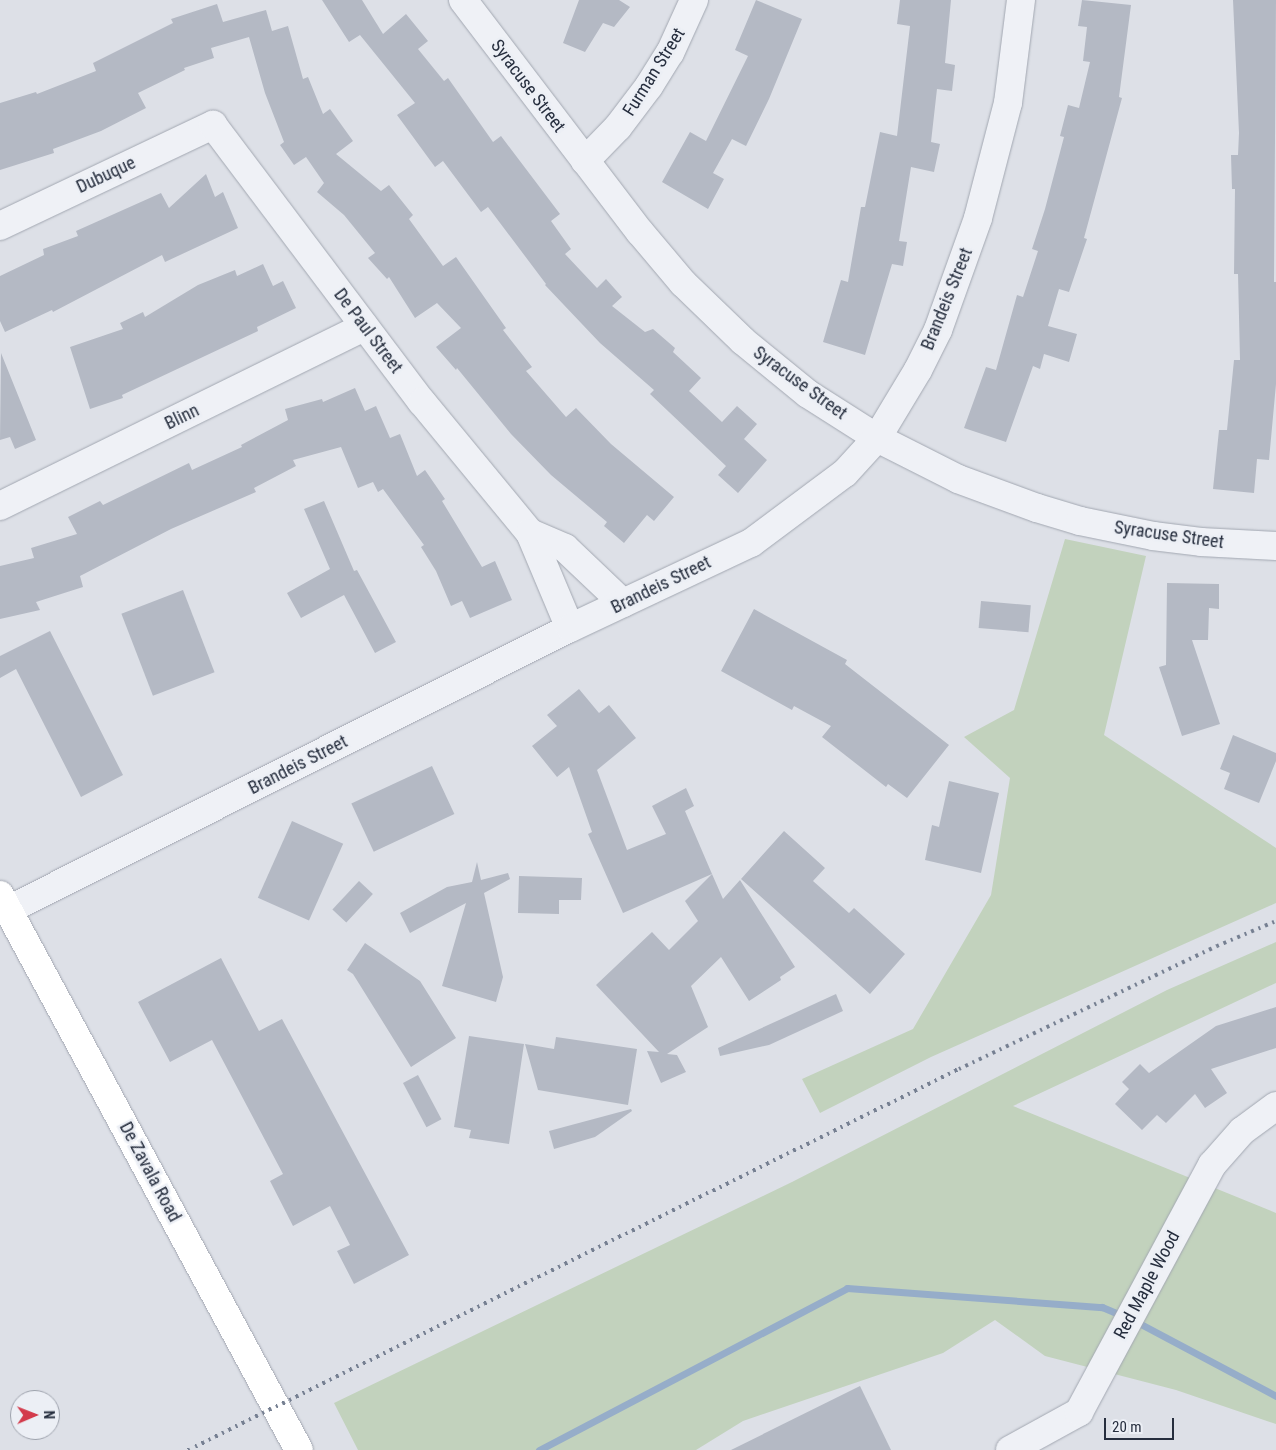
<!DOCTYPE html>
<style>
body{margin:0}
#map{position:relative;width:1276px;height:1450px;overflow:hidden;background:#dde0e7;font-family:"Roboto Condensed",sans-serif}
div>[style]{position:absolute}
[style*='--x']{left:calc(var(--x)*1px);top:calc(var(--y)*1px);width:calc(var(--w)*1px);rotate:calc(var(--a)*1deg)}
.green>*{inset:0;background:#c2d2bd}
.stream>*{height:7px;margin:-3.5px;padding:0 3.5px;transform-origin:3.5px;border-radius:3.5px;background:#96adc9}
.building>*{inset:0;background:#b4b9c4;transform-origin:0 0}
.roads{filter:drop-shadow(0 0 1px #a2a7b1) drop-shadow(0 0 1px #a2a7b1)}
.minor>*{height:28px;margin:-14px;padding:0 14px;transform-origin:14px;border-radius:14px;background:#eff1f6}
.secondary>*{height:28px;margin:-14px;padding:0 14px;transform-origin:14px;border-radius:14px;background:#fff}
.rail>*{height:4px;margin-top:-2px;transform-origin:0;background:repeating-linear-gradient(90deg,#757f91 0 2.5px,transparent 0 7.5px)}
span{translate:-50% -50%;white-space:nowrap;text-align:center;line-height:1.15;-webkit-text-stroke:5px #eceff5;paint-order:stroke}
.street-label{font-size:18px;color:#262e3e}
.north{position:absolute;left:10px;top:1390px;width:50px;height:50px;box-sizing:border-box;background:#eceff5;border:1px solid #9da2ac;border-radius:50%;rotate:89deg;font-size:14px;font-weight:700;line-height:20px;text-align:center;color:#262e3e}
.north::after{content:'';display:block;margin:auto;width:18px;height:22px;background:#d33b4c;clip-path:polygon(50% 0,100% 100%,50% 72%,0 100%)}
.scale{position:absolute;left:1104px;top:1418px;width:70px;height:22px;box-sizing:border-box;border:2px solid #262e3e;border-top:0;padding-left:6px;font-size:15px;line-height:18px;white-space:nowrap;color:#262e3e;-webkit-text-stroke:4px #eceff5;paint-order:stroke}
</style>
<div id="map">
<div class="green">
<div style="clip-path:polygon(1065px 539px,1146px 556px,1104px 735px,1276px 848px,1276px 903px,931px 1057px,820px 1113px,802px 1079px,913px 1029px,991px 895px,1010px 778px,964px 737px,1014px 710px)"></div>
<div style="clip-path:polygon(1276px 942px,1276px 983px,1013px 1106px,1276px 1213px,1276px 1424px,1176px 1390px,1045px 1356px,995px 1320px,943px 1353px,743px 1421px,696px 1450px,358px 1450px,334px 1403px,792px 1182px,1167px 990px)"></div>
</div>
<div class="stream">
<div style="--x:1135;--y:1321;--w:160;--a:28"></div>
<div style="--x:539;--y:1450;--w:348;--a:-27.7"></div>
<div style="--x:847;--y:1288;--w:256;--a:4.3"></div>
<div style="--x:1102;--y:1307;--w:25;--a:23"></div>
</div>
<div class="building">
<div style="clip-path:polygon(322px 0,362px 0,383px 34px,406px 14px,428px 41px,418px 49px,444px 81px,448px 78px,493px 142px,501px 136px,560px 214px,551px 221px,571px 249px,565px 254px,597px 288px,606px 279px,622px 297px,612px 306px,645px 332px,653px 329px,675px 348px,673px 352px,701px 378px,689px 391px,722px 422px,737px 406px,757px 424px,744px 439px,767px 460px,738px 493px,718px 475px,726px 466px,650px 394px,654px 390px,600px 343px,545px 285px,546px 284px,488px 207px,481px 212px,443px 161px,435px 167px,397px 115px,415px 103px,360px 35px,349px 42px)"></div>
<div style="clip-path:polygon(579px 0,619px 0,630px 7px,614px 27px,603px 23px,585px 52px,563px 43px)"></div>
<div style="clip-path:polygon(756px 0,802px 19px,769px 99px,746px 146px,732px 139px,713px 173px,724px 179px,708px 209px,662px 182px,690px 132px,706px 141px,748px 56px,735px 50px)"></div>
<div style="clip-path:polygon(900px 0,951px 0,945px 63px,955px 65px,952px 91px,937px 89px,931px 142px,940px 144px,934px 172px,911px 167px,899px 241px,907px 242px,903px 266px,892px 264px,865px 355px,823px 342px,841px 280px,848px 282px,861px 207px,865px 207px,880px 132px,897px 136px,910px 26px,897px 24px)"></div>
<div style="clip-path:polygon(1082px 0,1131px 5px,1119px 97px,1122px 98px,1084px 238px,1087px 239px,1069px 292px,1059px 289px,1048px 326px,1077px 334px,1069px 362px,1044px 354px,1040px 369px,1033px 366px,1006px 442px,964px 428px,986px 367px,996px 370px,1017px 295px,1023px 297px,1038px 251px,1032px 249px,1045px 209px,1064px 137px,1060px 136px,1068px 105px,1079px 108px,1090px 62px,1083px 61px,1087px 27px,1078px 26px)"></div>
<div style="clip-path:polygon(1233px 0,1276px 0,1274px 282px,1276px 282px,1276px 384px,1269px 460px,1257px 459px,1254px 493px,1213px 489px,1219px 430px,1227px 430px,1234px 360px,1240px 360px,1238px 274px,1234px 274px,1235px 189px,1232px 189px,1231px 155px,1238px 155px,1239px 133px)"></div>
<div style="clip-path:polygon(217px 4px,223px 22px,266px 10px,272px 31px,288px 26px,303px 79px,308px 77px,323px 114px,330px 109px,353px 141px,336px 154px,381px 191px,389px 185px,413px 215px,409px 219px,443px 266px,456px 257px,506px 328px,503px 330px,532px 367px,526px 371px,566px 417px,576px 408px,611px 444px,674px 497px,654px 521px,647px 515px,624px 543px,604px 526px,607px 522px,551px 475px,511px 434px,457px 368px,456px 370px,436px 347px,461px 328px,437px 303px,415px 318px,389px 277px,387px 279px,368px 258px,375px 253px,344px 215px,317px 192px,324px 183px,306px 157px,294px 165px,280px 145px,284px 142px,265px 93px,249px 37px,211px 48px,214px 58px,184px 68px,185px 70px,138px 93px,146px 108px,101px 131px,53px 149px,54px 153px,0 170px,0 103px,36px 92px,37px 94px,96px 71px,93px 63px,173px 23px,171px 19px)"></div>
<div style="clip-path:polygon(206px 174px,215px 197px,223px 192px,238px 228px,165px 262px,162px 255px,53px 312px,52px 310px,5px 332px,0 321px,0 276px,44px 255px,43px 249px,78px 236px,76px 231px,161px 193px,169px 208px)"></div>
<div style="clip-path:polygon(263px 264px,273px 286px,283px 281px,296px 308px,257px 327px,258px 331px,122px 395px,123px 398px,90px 409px,70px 347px,123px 329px,120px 323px,143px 312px,145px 317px,198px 285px,235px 270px,237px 276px)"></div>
<div style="clip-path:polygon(1px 353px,36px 440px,15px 449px,10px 437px,0 440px)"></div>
<div style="clip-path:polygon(355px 388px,365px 411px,376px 406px,390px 438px,400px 434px,417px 476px,425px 470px,445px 499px,442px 501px,482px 567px,495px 561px,512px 600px,470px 618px,462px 601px,451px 606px,436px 571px,421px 547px,424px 545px,383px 489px,378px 492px,373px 482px,358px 488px,341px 447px,293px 460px,296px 466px,254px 488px,256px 492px,171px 529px,80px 576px,83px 587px,36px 602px,40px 610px,0 619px,0 566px,34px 558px,31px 548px,77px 534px,68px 517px,100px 501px,103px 505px,189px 463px,192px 470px,242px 447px,241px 445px,288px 420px,285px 409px,322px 399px,323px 402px)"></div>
<div style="clip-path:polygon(324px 501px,354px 571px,357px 570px,396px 642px,375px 653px,344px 595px,301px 618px,287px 593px,330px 569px,304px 509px)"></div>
<div style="clip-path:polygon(1167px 583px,1219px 584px,1219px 609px,1209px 608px,1208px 640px,1192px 640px,1220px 724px,1182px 736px,1159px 667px,1166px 665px)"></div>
<div style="left:183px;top:590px;width:88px;height:66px;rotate:69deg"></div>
<div style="left:981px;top:601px;width:50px;height:27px;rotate:5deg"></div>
<div style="clip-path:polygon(754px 609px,847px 660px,845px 664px,949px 745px,907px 798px,888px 784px,886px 787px,822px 737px,831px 726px,794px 706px,792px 710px,721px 671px)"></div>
<div style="clip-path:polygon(50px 631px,123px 775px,81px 797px,16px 669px,0 678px,0 656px)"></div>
<div style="clip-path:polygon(579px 689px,599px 713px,609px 705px,636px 738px,597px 770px,627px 850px,666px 834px,652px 806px,686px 788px,694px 806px,685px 811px,712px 874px,623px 913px,588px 834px,592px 832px,569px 767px,557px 777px,532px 746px,557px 726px,547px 715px)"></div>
<div style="clip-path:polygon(1233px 735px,1276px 753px,1276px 761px,1259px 803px,1224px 789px,1230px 773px,1220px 769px)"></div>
<div style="left:432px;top:766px;width:53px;height:89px;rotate:65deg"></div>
<div style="clip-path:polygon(949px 781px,999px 793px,981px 873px,925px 860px,932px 825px,939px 827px)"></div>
<div style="left:292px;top:821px;width:56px;height:84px;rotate:24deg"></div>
<div style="clip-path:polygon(784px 831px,825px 868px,813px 881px,849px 913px,854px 908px,905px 954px,870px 994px,741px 879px)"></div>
<div style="clip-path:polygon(477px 862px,481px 880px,508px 873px,510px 879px,484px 893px,503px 977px,496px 1002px,442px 986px,466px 903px,410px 933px,400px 913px,447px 887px,472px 882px)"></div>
<div style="clip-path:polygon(712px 874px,723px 899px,740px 880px,795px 967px,780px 977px,781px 980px,749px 1001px,721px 957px,691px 986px,708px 1027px,667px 1054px,677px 1055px,686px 1072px,661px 1083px,647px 1051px,659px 1052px,596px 985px,652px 932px,669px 950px,698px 921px,685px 901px)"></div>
<div style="clip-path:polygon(519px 876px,582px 878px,581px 900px,559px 900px,559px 914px,518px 913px)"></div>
<div style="left:359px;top:881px;width:19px;height:39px;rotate:43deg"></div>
<div style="clip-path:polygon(365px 943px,420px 981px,456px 1038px,411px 1067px,353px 974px,347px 970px)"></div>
<div style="clip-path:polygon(221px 958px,259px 1031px,282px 1019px,409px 1255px,354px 1284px,337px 1251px,350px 1245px,330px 1206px,293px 1226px,270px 1181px,283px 1174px,212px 1040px,170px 1062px,138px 1002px)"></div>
<div style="clip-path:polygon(836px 994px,843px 1011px,769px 1045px,720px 1056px,718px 1048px)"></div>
<div style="clip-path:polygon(1276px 1007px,1276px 1048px,1211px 1069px,1227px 1093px,1205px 1108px,1195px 1094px,1166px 1123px,1157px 1115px,1142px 1130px,1115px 1104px,1129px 1089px,1122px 1082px,1140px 1064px,1149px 1073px,1216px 1026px)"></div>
<div style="clip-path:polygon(469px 1036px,524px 1044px,509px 1144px,469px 1138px,471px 1130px,454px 1127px)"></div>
<div style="clip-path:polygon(556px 1037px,637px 1049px,628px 1105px,538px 1090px,525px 1044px,554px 1049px)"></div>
<div style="left:418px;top:1075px;width:50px;height:17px;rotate:62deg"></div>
<div style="clip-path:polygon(631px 1109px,632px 1111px,595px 1137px,554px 1149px,549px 1131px)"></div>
<div style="clip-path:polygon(860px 1386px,891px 1450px,731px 1450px)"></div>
</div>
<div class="roads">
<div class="minor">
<div style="--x:463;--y:0;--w:292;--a:52.7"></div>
<div style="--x:640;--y:232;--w:67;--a:49.9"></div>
<div style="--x:683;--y:283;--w:83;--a:44"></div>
<div style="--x:743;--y:341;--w:84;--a:39.2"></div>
<div style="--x:808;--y:394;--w:82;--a:32.5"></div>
<div style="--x:877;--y:438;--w:91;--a:26.8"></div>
<div style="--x:958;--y:479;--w:84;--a:20.2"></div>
<div style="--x:1037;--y:508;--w:45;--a:16.8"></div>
<div style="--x:1080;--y:521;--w:75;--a:11.6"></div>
<div style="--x:1153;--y:536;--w:48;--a:7.1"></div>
<div style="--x:1201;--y:542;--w:75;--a:3.1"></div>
<div style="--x:585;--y:161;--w:47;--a:-45.9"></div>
<div style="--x:618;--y:127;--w:51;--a:-52.9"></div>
<div style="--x:649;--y:86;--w:39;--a:-58"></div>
<div style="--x:670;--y:53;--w:58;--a:-65.6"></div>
<div style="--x:0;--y:226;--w:236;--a:-25.4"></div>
<div style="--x:213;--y:125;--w:347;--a:53"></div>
<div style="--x:422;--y:402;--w:170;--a:50.5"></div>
<div style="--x:530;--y:533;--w:103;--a:67.2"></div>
<div style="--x:0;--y:506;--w:406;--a:-26.2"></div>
<div style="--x:530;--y:533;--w:38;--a:23"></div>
<div style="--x:565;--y:548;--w:80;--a:43.5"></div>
<div style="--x:8;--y:910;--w:629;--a:-26.65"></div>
<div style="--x:570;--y:628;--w:200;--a:-25.2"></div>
<div style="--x:751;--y:543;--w:117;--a:-36.7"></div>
<div style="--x:845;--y:473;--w:47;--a:-47.6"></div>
<div style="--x:877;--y:438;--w:79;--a:-58.9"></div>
<div style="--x:918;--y:370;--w:45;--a:-63.4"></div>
<div style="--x:938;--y:330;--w:119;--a:-70.3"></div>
<div style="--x:978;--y:218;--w:119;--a:-75.4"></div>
<div style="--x:1008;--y:103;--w:104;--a:-82.8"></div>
<div style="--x:1010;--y:1450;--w:79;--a:-28.8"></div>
<div style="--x:1079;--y:1412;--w:281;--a:-61.7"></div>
<div style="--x:1212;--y:1165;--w:45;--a:-48.6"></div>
<div style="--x:1242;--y:1131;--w:42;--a:-36.3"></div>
</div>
<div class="secondary">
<div style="--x:0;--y:895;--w:630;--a:61.69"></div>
</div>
</div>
<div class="rail">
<div style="--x:188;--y:1450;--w:860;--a:-26.3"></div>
<div style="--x:959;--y:1069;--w:286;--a:-25.5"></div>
<div style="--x:1217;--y:946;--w:64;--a:-23"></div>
</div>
<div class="street-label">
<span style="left:654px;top:72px;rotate:-58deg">Furman Street</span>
<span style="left:528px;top:86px;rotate:53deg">Syracuse Street</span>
<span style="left:106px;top:175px;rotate:-25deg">Dubuque</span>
<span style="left:947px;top:299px;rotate:-68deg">Brandeis Street</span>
<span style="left:368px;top:331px;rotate:53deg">De Paul Street</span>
<span style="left:800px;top:383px;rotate:36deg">Syracuse Street</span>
<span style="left:182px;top:417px;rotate:-26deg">Blinn</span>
<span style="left:1169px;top:535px;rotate:8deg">Syracuse Street</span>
<span style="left:661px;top:585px;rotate:-26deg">Brandeis Street</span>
<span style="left:298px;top:765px;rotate:-27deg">Brandeis Street</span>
<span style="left:150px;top:1172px;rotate:62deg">De Zavala Road</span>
<span style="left:1147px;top:1285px;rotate:-62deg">Red Maple Wood</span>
</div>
<div class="north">N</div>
<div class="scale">20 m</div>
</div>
